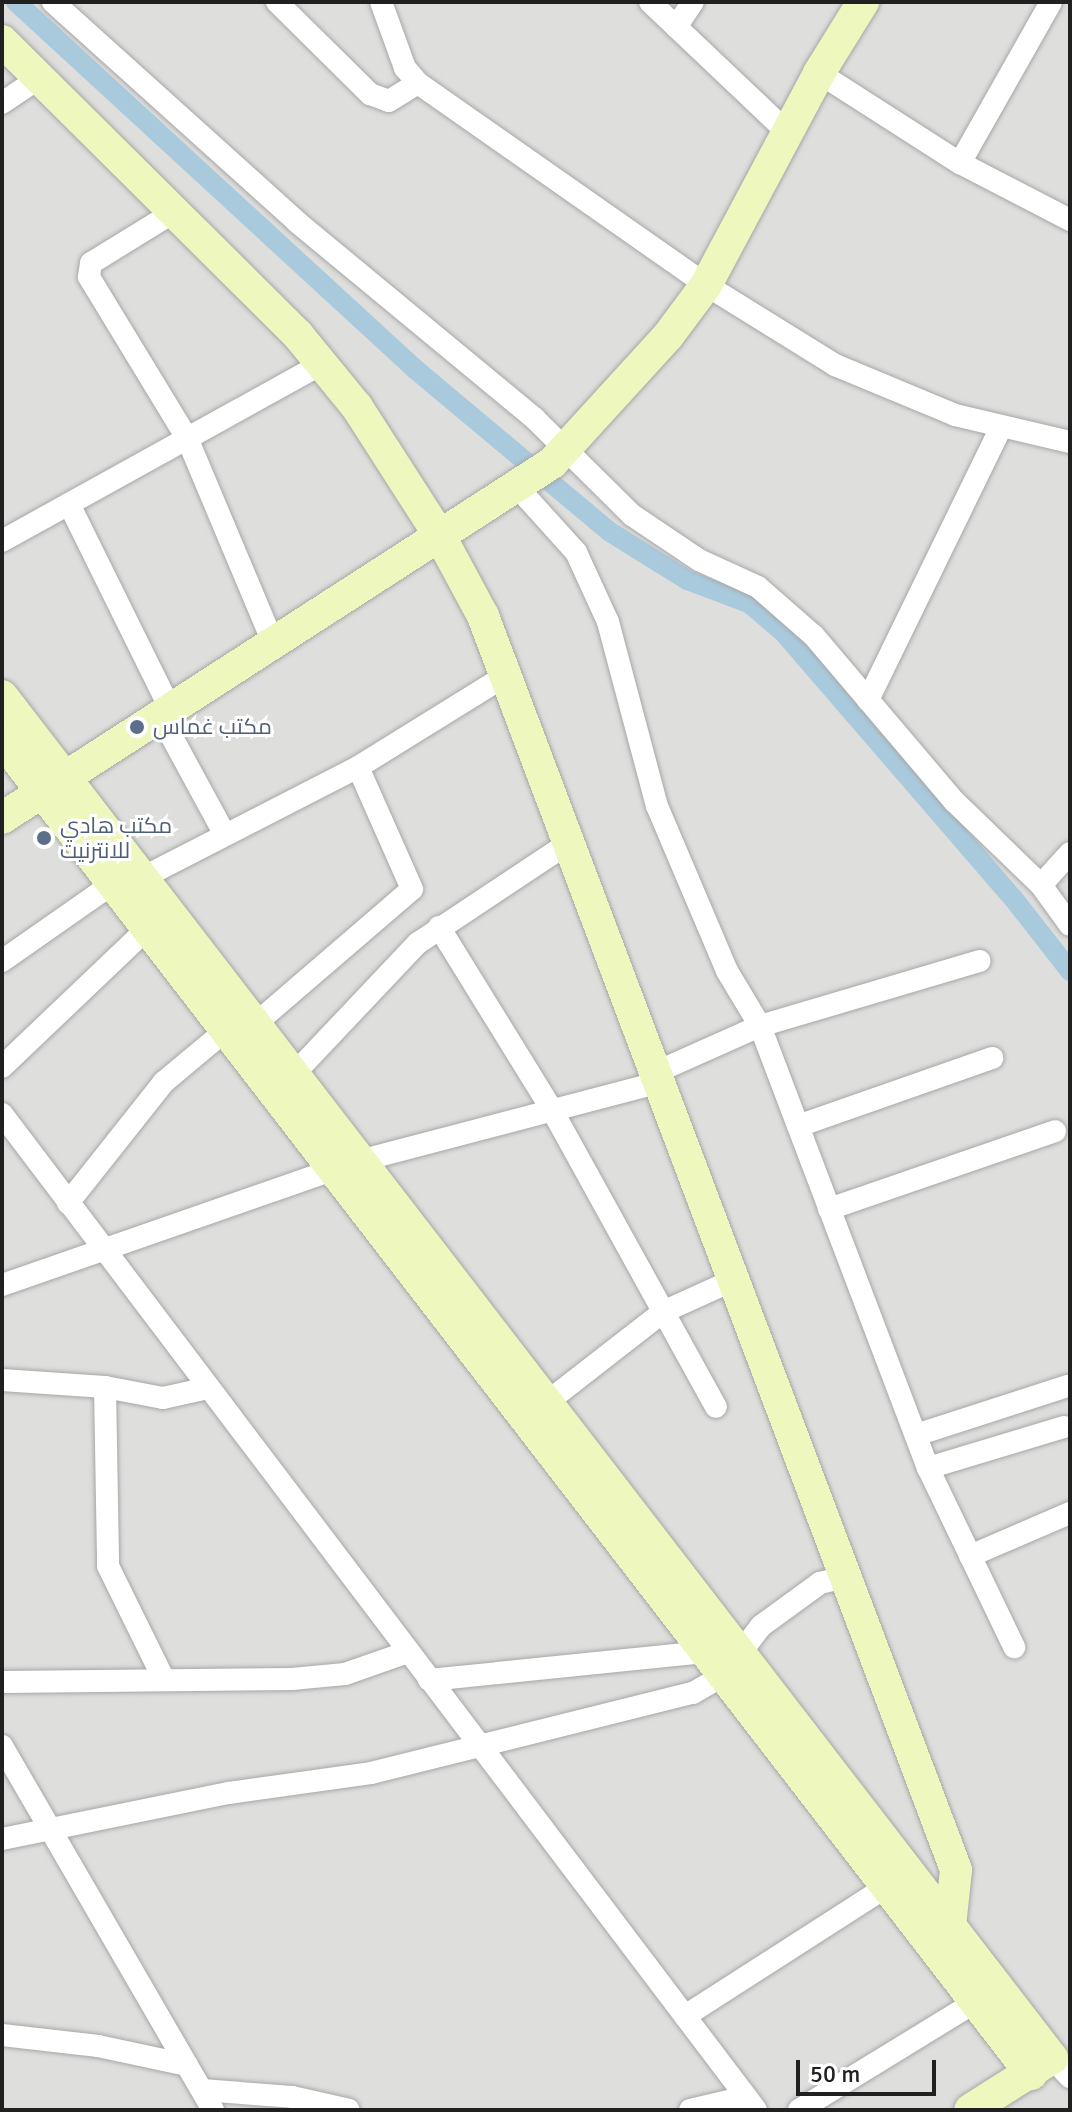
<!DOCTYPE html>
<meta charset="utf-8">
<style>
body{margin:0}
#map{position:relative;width:1072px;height:2112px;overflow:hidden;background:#f1efe7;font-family:Signika,Cairo,sans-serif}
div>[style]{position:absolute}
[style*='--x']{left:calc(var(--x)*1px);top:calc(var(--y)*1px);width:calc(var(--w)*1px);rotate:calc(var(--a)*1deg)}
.residential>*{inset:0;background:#dededd;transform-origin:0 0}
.canal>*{height:20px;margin:-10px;padding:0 10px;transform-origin:10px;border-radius:10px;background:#a9cadd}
.roads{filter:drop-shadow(0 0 2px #a7a7a7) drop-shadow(0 0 2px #a7a7a7)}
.street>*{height:22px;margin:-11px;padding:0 11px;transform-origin:11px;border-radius:11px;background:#fff}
.secondary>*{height:32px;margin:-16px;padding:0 16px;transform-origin:16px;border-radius:16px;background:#eef8be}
.dots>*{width:22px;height:22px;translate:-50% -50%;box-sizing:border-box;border:4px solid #fff;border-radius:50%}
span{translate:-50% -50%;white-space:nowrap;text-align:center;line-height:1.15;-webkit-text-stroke:6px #fff;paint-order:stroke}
.service-label{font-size:22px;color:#4e5e75}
.left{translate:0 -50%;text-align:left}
.frame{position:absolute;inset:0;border:4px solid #202020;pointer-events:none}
.scale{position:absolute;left:796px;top:2060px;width:140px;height:36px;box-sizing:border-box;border:4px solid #202020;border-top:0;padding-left:10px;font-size:24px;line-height:28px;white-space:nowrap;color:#202020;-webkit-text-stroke:6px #fff;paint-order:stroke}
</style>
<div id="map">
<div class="residential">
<div style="left:2px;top:2px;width:1068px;height:2108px"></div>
</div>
<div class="canal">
<div style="--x:16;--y:2;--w:542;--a:42.61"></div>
<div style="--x:415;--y:369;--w:254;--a:39.9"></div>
<div style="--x:610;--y:532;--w:91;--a:31.9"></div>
<div style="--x:687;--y:580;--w:66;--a:20.4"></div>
<div style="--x:749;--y:603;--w:46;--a:40.6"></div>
<div style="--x:784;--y:633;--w:350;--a:49.2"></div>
<div style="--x:1013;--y:898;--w:93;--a:52"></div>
</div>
<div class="roads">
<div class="street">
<div style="--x:53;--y:2;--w:329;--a:42"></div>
<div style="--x:297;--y:222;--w:308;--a:39.6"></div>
<div style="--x:534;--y:418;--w:138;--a:44.7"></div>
<div style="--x:632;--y:515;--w:81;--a:33.9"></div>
<div style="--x:699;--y:560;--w:65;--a:24.6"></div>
<div style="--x:758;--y:587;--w:74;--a:41.2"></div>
<div style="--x:814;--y:636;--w:216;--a:49.7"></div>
<div style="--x:954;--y:801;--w:121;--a:44"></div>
<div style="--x:1041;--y:885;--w:49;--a:54.1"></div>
<div style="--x:277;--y:2;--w:131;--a:44.7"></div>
<div style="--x:370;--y:94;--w:20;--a:20"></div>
<div style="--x:389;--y:101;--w:34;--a:-32"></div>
<div style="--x:381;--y:2;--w:70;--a:70"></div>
<div style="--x:405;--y:68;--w:20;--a:49"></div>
<div style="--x:418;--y:83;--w:352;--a:35"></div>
<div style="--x:706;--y:285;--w:152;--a:31.8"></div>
<div style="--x:835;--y:365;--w:130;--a:22.6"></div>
<div style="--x:955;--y:415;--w:118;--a:13.2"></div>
<div style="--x:650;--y:2;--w:189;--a:43.5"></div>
<div style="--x:676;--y:27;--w:30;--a:-56"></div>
<div style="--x:819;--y:73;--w:167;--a:32.6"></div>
<div style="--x:960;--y:163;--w:124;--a:27.4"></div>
<div style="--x:2;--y:103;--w:45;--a:-34"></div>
<div style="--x:960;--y:163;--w:185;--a:-60.5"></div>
<div style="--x:174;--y:212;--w:97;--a:148.4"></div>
<div style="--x:91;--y:263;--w:14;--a:98"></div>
<div style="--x:89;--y:277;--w:188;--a:58.7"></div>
<div style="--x:187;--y:438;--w:225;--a:67.2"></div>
<div style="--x:519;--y:489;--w:85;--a:47.9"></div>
<div style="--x:576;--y:552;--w:77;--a:65.4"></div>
<div style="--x:608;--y:622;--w:190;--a:75.1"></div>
<div style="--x:657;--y:806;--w:179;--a:67"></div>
<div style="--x:727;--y:971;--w:64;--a:59"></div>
<div style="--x:760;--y:1026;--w:473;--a:69.2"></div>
<div style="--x:928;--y:1468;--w:199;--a:64.3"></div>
<div style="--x:69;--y:504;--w:230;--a:63.7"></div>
<div style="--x:2;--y:541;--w:365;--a:-29"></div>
<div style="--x:868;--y:700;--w:304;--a:-64"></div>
<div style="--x:161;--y:717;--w:134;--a:61.5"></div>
<div style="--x:142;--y:878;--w:243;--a:-27.2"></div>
<div style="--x:358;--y:767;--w:173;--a:-31.8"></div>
<div style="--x:1041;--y:885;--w:43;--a:-47.8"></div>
<div style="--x:439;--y:927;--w:215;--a:58.3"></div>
<div style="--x:552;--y:1110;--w:339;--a:61.1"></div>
<div style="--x:2;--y:961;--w:134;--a:-35"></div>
<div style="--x:254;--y:1025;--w:208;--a:-40.7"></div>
<div style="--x:412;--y:889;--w:133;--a:-113.9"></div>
<div style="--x:2;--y:1067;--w:200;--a:-43.6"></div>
<div style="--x:652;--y:1074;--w:118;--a:-24"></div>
<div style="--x:760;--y:1026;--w:229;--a:-16.5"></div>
<div style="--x:293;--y:1075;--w:182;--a:-46.6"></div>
<div style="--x:418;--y:943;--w:179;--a:-33.6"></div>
<div style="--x:2;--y:1114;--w:1249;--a:52.87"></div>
<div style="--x:798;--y:1126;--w:206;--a:-19.3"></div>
<div style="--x:68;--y:1203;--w:154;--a:-51.6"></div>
<div style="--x:164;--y:1082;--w:80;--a:-39.9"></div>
<div style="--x:829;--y:1209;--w:239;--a:-19"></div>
<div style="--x:2;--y:1285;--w:378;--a:-19.2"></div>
<div style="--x:359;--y:1161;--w:307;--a:-14.7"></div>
<div style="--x:2;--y:1380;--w:103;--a:3.9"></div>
<div style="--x:105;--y:1387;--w:59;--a:10.7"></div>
<div style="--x:163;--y:1398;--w:46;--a:-12.5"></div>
<div style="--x:105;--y:1387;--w:179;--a:89"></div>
<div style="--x:108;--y:1566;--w:127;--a:63.8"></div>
<div style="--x:546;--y:1403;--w:148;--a:-37.9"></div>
<div style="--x:663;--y:1312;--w:75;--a:-24.5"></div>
<div style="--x:916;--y:1435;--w:160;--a:-17.9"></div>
<div style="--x:928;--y:1468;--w:142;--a:-16.8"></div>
<div style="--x:970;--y:1556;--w:109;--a:-23.3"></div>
<div style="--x:429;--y:1680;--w:277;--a:-5.8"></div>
<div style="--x:2;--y:1682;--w:290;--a:-0.6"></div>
<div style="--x:292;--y:1679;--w:53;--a:-5.4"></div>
<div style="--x:345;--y:1674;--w:67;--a:-19.2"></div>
<div style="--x:2;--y:1746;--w:421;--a:59.9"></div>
<div style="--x:2;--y:1839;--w:232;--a:-11.5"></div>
<div style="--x:229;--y:1793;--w:143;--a:-8"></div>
<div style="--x:371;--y:1773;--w:332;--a:-14"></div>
<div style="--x:693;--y:1693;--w:34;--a:-30"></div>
<div style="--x:723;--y:1676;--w:63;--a:-52.8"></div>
<div style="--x:761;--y:1626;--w:73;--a:-36.1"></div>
<div style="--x:820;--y:1583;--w:25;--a:-14"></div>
<div style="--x:685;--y:2016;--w:239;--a:-32.7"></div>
<div style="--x:2;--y:2035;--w:97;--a:6.5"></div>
<div style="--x:98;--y:2046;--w:91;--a:12.1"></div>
<div style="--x:1052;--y:2058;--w:26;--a:47"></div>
<div style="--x:202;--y:2090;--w:90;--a:4.4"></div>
<div style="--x:292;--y:2097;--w:58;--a:12.8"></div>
<div style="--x:690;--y:2110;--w:57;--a:-13.1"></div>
<div style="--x:799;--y:2110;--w:206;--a:-31.5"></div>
</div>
<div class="secondary">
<div style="--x:2;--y:41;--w:417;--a:44.8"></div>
<div style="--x:298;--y:335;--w:93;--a:50.7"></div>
<div style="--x:357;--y:407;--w:156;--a:57.3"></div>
<div style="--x:441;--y:538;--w:89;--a:61.7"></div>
<div style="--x:483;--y:616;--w:1340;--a:69.33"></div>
<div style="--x:956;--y:1870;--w:56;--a:96.1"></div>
<div style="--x:2;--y:696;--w:1720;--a:52.37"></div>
<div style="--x:1052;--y:2058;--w:97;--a:147.6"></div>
<div style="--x:2;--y:740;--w:1685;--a:52.35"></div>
<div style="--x:2;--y:818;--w:655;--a:-32.84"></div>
<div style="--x:552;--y:463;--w:172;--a:-47.6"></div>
<div style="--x:668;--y:336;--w:64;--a:-53.3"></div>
<div style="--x:706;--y:285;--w:240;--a:-61.9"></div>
<div style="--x:819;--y:73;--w:84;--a:-58.2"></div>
</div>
</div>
<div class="dots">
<div style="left:137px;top:727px;background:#5c6f8a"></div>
<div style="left:44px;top:838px;background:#5c6f8a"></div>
</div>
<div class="service-label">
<span class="left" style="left:153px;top:727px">مكتب غماس</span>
<span class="left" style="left:60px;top:838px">مكتب هادي<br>للانترنيت</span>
</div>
<div class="frame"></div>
<div class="scale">50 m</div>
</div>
